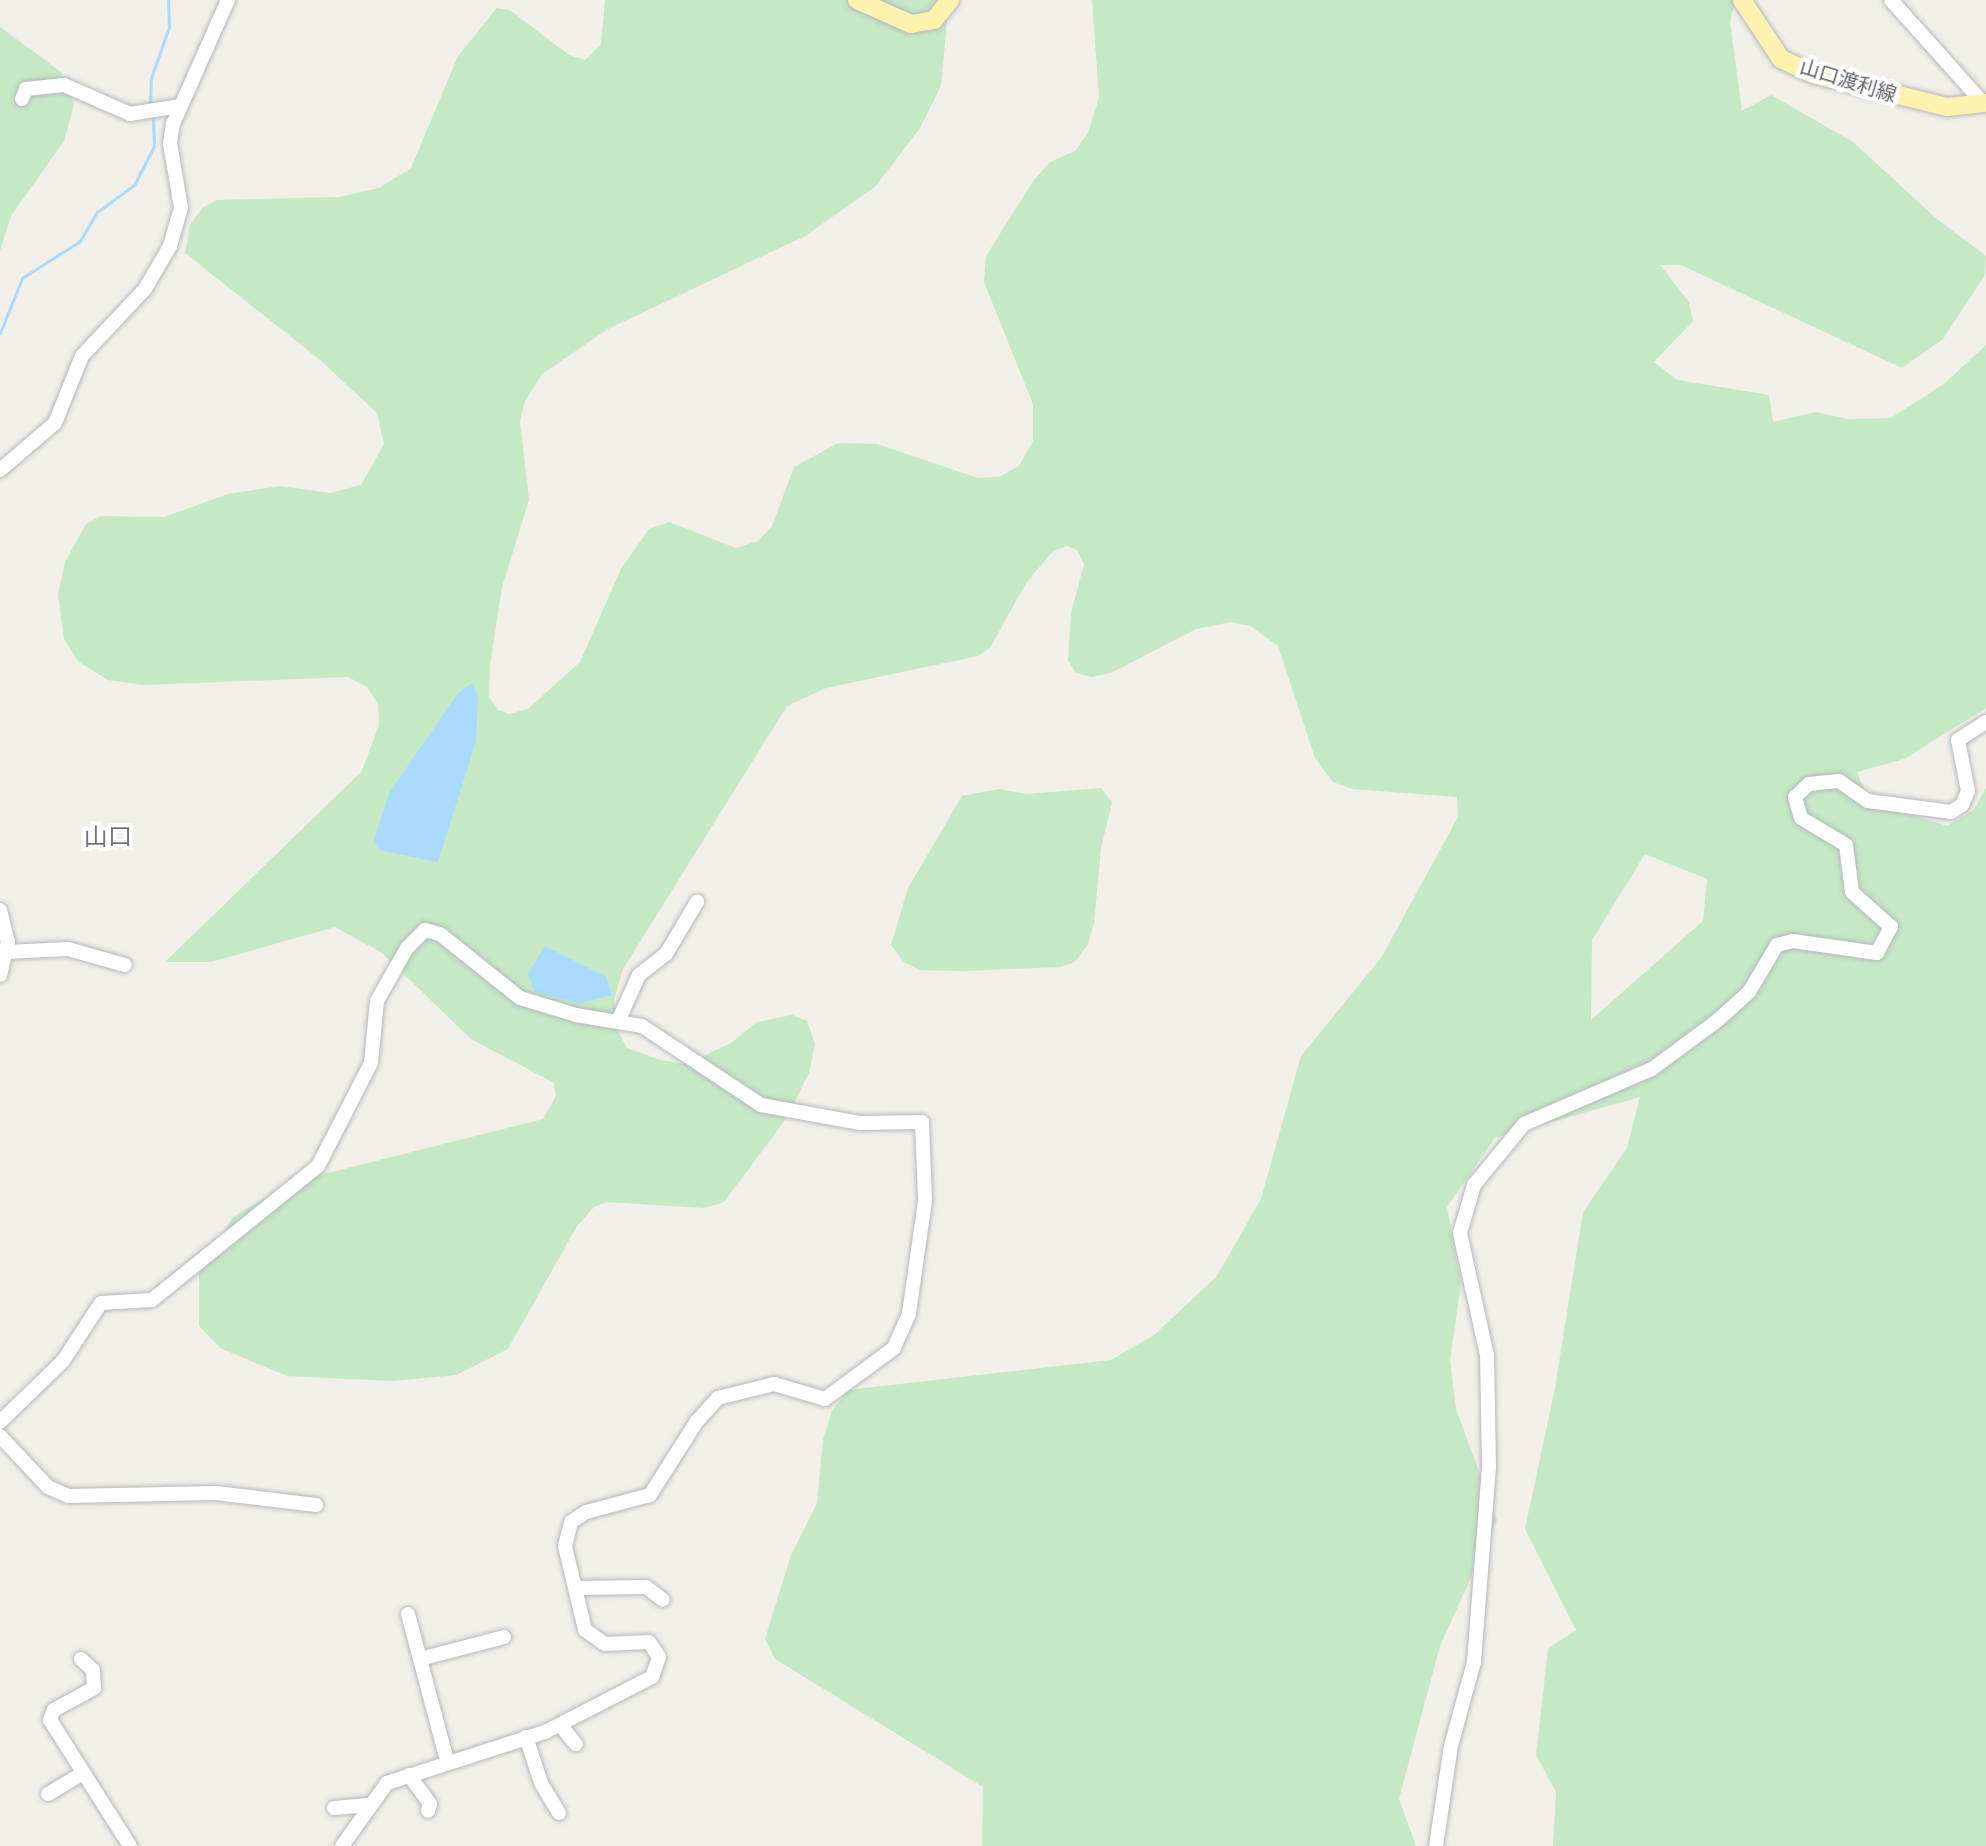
<!DOCTYPE html>
<meta charset="utf-8">
<style>
body{margin:0}
#map{position:relative;width:1986px;height:1846px;overflow:hidden;background:#f1efe8;font-family:"Roboto Condensed","Noto Sans JP",sans-serif}
div>[style]{position:absolute}
[style*='--x']{left:calc(var(--x)*1px);top:calc(var(--y)*1px);width:calc(var(--w)*1px);rotate:calc(var(--a)*1deg)}
.green>*{inset:0;background:#c5e8c5}
.water>*{inset:0;background:#aadaff}
.stream>*{height:3px;margin:-1.5px;padding:0 1.5px;transform-origin:1.5px;border-radius:1.5px;background:#aadaff}
.roads{filter:drop-shadow(0 0 2px #b5b8bc) drop-shadow(0 0 2px #b5b8bc)}
.minor>*{height:14px;margin:-7px;padding:0 7px;transform-origin:7px;border-radius:7px;background:#fff}
.major>*{height:18px;margin:-9px;padding:0 9px;transform-origin:9px;border-radius:9px;background:#fff2af}
span{translate:-50% -50%;white-space:nowrap;text-align:center;line-height:1.15;-webkit-text-stroke:8px #fff;paint-order:stroke}
.street-label{font-size:20px;color:#5f6368}
.quarter-label{font-size:24px;color:#70757a}
</style>
<div id="map">
<div class="green">
<div style="clip-path:polygon(evenodd,605px 0,949px 0,941px 86px,920px 128px,875px 187px,805px 236px,608px 329px,542px 374px,525px 401px,520px 421px,529px 500px,502px 587px,490px 665px,489px 697px,498px 710px,509px 714px,528px 709px,580px 662px,621px 569px,649px 529px,669px 522px,736px 548px,758px 541px,772px 526px,794px 467px,838px 443px,877px 444px,978px 478px,999px 477px,1019px 466px,1033px 441px,1033px 404px,984px 282px,986px 256px,1033px 181px,1050px 162px,1075px 151px,1088px 133px,1099px 98px,1092px 0,1735px 0,1730px 22px,1742px 111px,1771px 95px,1853px 142px,1938px 220px,1986px 256px,1985px 275px,1943px 339px,1902px 368px,1681px 265px,1660px 265px,1689px 302px,1693px 321px,1654px 362px,1677px 380px,1769px 395px,1773px 422px,1816px 412px,1848px 419px,1891px 418px,1945px 383px,1986px 345px,1986px 708px,1904px 759px,1857px 772px,1869px 801px,1947px 826px,1974px 810px,1986px 788px,1986px 1846px,1553px 1846px,1556px 1792px,1536px 1755px,1548px 1649px,1576px 1630px,1525px 1529px,1555px 1388px,1583px 1212px,1627px 1148px,1640px 1097px,1495px 1138px,1447px 1207px,1461px 1283px,1450px 1360px,1456px 1409px,1497px 1520px,1440px 1646px,1399px 1799px,1416px 1846px,982px 1846px,983px 1787px,775px 1659px,765px 1639px,791px 1555px,817px 1503px,823px 1440px,832px 1411px,848px 1390px,1111px 1360px,1154px 1335px,1217px 1276px,1261px 1199px,1301px 1056px,1381px 958px,1458px 817px,1457px 797px,1352px 789px,1333px 782px,1315px 758px,1278px 646px,1250px 626px,1231px 622px,1196px 629px,1111px 673px,1092px 677px,1076px 673px,1068px 660px,1071px 613px,1084px 564px,1077px 550px,1067px 546px,1053px 551px,1026px 583px,990px 648px,978px 656px,826px 688px,787px 706px,623px 969px,614px 1000px,618px 1031px,627px 1048px,660px 1060px,686px 1064px,731px 1043px,757px 1022px,792px 1015px,807px 1021px,815px 1044px,809px 1073px,785px 1120px,724px 1202px,704px 1208px,607px 1202px,594px 1207px,577px 1226px,508px 1349px,456px 1375px,393px 1381px,287px 1376px,220px 1348px,199px 1326px,199px 1273px,233px 1217px,292px 1182px,543px 1119px,556px 1096px,554px 1083px,471px 1039px,382px 953px,335px 927px,211px 962px,165px 962px,362px 771px,379px 725px,378px 704px,367px 687px,348px 677px,144px 685px,108px 680px,79px 662px,64px 639px,58px 595px,65px 562px,86px 524px,101px 516px,164px 517px,228px 494px,280px 486px,330px 493px,361px 485px,384px 444px,377px 413px,319px 359px,185px 253px,190px 225px,202px 208px,216px 200px,339px 197px,379px 188px,411px 168px,458px 56px,497px 8px,510px 10px,569px 55px,585px 60px,601px 44px,605px 0,1645px 854px,1707px 879px,1703px 921px,1591px 1020px,1592px 940px,1645px 854px)"></div>
<div style="clip-path:polygon(0 27px,61px 72px,74px 105px,64px 141px,11px 216px,0 251px)"></div>
<div style="clip-path:polygon(1101px 788px,1112px 802px,1101px 848px,1094px 923px,1088px 944px,1075px 962px,1060px 967px,963px 971px,919px 970px,904px 962px,891px 945px,908px 888px,962px 796px,999px 789px,1027px 794px)"></div>
</div>
<div class="water">
<div style="clip-path:polygon(472px 683px,478px 696px,476px 741px,438px 862px,379px 850px,374px 839px,390px 792px,458px 693px)"></div>
<div style="clip-path:polygon(545px 946px,606px 977px,612px 995px,580px 1003px,535px 992px,528px 974px)"></div>
</div>
<div class="stream">
<div style="--x:150;--y:104;--w:26;--a:-88"></div>
<div style="--x:151;--y:78;--w:54;--a:-70.6"></div>
<div style="--x:169;--y:27;--w:27;--a:-92"></div>
<div style="--x:0;--y:333;--w:59;--a:-68.2"></div>
<div style="--x:22;--y:278;--w:69;--a:-32.5"></div>
<div style="--x:80;--y:241;--w:34;--a:-60"></div>
<div style="--x:97;--y:212;--w:46;--a:-36.1"></div>
<div style="--x:134;--y:185;--w:44;--a:-62.9"></div>
<div style="--x:154;--y:146;--w:31;--a:-92"></div>
</div>
<div class="roads">
<div class="minor">
<div style="--x:1891;--y:0;--w:138;--a:48.2"></div>
<div style="--x:22;--y:99;--w:11;--a:-68"></div>
<div style="--x:26;--y:89;--w:38;--a:-6"></div>
<div style="--x:64;--y:85;--w:72;--a:23.7"></div>
<div style="--x:130;--y:114;--w:51;--a:-9.1"></div>
<div style="--x:0;--y:470;--w:72;--a:-40.5"></div>
<div style="--x:55;--y:423;--w:72;--a:-68.1"></div>
<div style="--x:82;--y:356;--w:92;--a:-46.8"></div>
<div style="--x:145;--y:289;--w:50;--a:-59.8"></div>
<div style="--x:170;--y:246;--w:40;--a:-74"></div>
<div style="--x:181;--y:208;--w:66;--a:-99.6"></div>
<div style="--x:170;--y:143;--w:19;--a:-81"></div>
<div style="--x:173;--y:124;--w:136;--a:-66.1"></div>
<div style="--x:0;--y:910;--w:32;--a:76"></div>
<div style="--x:8;--y:941;--w:35;--a:103"></div>
<div style="--x:7;--y:952;--w:61;--a:-2.8"></div>
<div style="--x:68;--y:949;--w:59;--a:15.7"></div>
<div style="--x:619;--y:1019;--w:48;--a:-65.6"></div>
<div style="--x:639;--y:975;--w:34;--a:-38"></div>
<div style="--x:666;--y:954;--w:61;--a:-59.2"></div>
<div style="--x:0;--y:1422;--w:88;--a:-44.1"></div>
<div style="--x:63;--y:1361;--w:69;--a:-56.8"></div>
<div style="--x:101;--y:1303;--w:51;--a:-3.4"></div>
<div style="--x:152;--y:1300;--w:213;--a:-38.9"></div>
<div style="--x:318;--y:1166;--w:116;--a:-62.8"></div>
<div style="--x:371;--y:1063;--w:62;--a:-84.5"></div>
<div style="--x:377;--y:1001;--w:61;--a:-60.5"></div>
<div style="--x:407;--y:948;--w:25;--a:-45"></div>
<div style="--x:425;--y:930;--w:16;--a:15"></div>
<div style="--x:440;--y:934;--w:102;--a:38.7"></div>
<div style="--x:520;--y:998;--w:59;--a:16.9"></div>
<div style="--x:576;--y:1015;--w:67;--a:9.5"></div>
<div style="--x:642;--y:1026;--w:143;--a:33.6"></div>
<div style="--x:761;--y:1105;--w:101;--a:10.3"></div>
<div style="--x:860;--y:1123;--w:62;--a:-0.9"></div>
<div style="--x:922;--y:1122;--w:79;--a:87.8"></div>
<div style="--x:925;--y:1201;--w:114;--a:98.1"></div>
<div style="--x:909;--y:1314;--w:37;--a:114"></div>
<div style="--x:894;--y:1348;--w:86;--a:143.5"></div>
<div style="--x:825;--y:1399;--w:53;--a:-163.6"></div>
<div style="--x:774;--y:1384;--w:58;--a:166"></div>
<div style="--x:718;--y:1398;--w:31;--a:132"></div>
<div style="--x:697;--y:1421;--w:88;--a:122.4"></div>
<div style="--x:650;--y:1495;--w:66;--a:165.1"></div>
<div style="--x:586;--y:1512;--w:18;--a:146"></div>
<div style="--x:571;--y:1522;--w:25;--a:104"></div>
<div style="--x:565;--y:1546;--w:86;--a:76.6"></div>
<div style="--x:585;--y:1630;--w:24;--a:35"></div>
<div style="--x:605;--y:1644;--w:44;--a:-2.6"></div>
<div style="--x:649;--y:1642;--w:18;--a:56"></div>
<div style="--x:659;--y:1657;--w:21;--a:109"></div>
<div style="--x:652;--y:1677;--w:120;--a:152.8"></div>
<div style="--x:545;--y:1732;--w:166;--a:162.1"></div>
<div style="--x:387;--y:1783;--w:77;--a:125.5"></div>
<div style="--x:0;--y:1436;--w:70;--a:46.7"></div>
<div style="--x:48;--y:1487;--w:22;--a:24"></div>
<div style="--x:68;--y:1496;--w:148;--a:-1.2"></div>
<div style="--x:216;--y:1493;--w:101;--a:6.8"></div>
<div style="--x:576;--y:1588;--w:70;--a:-0.8"></div>
<div style="--x:646;--y:1587;--w:21;--a:37"></div>
<div style="--x:408;--y:1614;--w:152;--a:75.1"></div>
<div style="--x:81;--y:1659;--w:16;--a:43"></div>
<div style="--x:93;--y:1670;--w:18;--a:87"></div>
<div style="--x:94;--y:1688;--w:46;--a:151.2"></div>
<div style="--x:54;--y:1710;--w:11;--a:112"></div>
<div style="--x:50;--y:1720;--w:149;--a:57.6"></div>
<div style="--x:420;--y:1659;--w:87;--a:-14.7"></div>
<div style="--x:560;--y:1725;--w:25;--a:50"></div>
<div style="--x:526;--y:1737;--w:48;--a:71.9"></div>
<div style="--x:541;--y:1783;--w:35;--a:59"></div>
<div style="--x:409;--y:1775;--w:36;--a:54"></div>
<div style="--x:430;--y:1804;--w:7;--a:106"></div>
<div style="--x:48;--y:1794;--w:39;--a:-31"></div>
<div style="--x:334;--y:1808;--w:34;--a:-5"></div>
<div style="--x:1436;--y:1846;--w:101;--a:-81.5"></div>
<div style="--x:1451;--y:1746;--w:87;--a:-74.7"></div>
<div style="--x:1474;--y:1662;--w:196;--a:-85.6"></div>
<div style="--x:1489;--y:1467;--w:112;--a:-91"></div>
<div style="--x:1487;--y:1355;--w:125;--a:-102.5"></div>
<div style="--x:1460;--y:1233;--w:50;--a:-73.7"></div>
<div style="--x:1474;--y:1185;--w:79;--a:-50.7"></div>
<div style="--x:1524;--y:1124;--w:139;--a:-23.3"></div>
<div style="--x:1652;--y:1069;--w:82;--a:-36.6"></div>
<div style="--x:1718;--y:1020;--w:42;--a:-42.1"></div>
<div style="--x:1749;--y:992;--w:55;--a:-59.2"></div>
<div style="--x:1777;--y:945;--w:16;--a:-14"></div>
<div style="--x:1793;--y:941;--w:85;--a:8.1"></div>
<div style="--x:1877;--y:953;--w:30;--a:-62"></div>
<div style="--x:1891;--y:927;--w:52;--a:-138.1"></div>
<div style="--x:1852;--y:892;--w:47;--a:-97.3"></div>
<div style="--x:1846;--y:845;--w:52;--a:-149"></div>
<div style="--x:1801;--y:818;--w:22;--a:-106"></div>
<div style="--x:1795;--y:797;--w:19;--a:-43"></div>
<div style="--x:1809;--y:784;--w:30;--a:-6"></div>
<div style="--x:1839;--y:781;--w:35;--a:35"></div>
<div style="--x:1868;--y:801;--w:84;--a:7.5"></div>
<div style="--x:1951;--y:812;--w:13;--a:-32"></div>
<div style="--x:1962;--y:805;--w:15;--a:-67"></div>
<div style="--x:1968;--y:791;--w:52;--a:-101.1"></div>
<div style="--x:1958;--y:740;--w:33;--a:-33"></div>
</div>
<div class="major">
<div style="--x:857;--y:0;--w:59;--a:24"></div>
<div style="--x:911;--y:24;--w:23;--a:-10"></div>
<div style="--x:934;--y:20;--w:26;--a:-51"></div>
<div style="--x:1742;--y:0;--w:71;--a:56.5"></div>
<div style="--x:1781;--y:59;--w:35;--a:25"></div>
<div style="--x:1813;--y:74;--w:138;--a:13.8"></div>
<div style="--x:1947;--y:107;--w:39;--a:-6"></div>
</div>
</div>
<div class="street-label">
<span style="left:1848px;top:81px;rotate:17deg">山口渡利線</span>
</div>
<div class="quarter-label">
<span style="left:108px;top:838px">山口</span>
</div>
</div>
